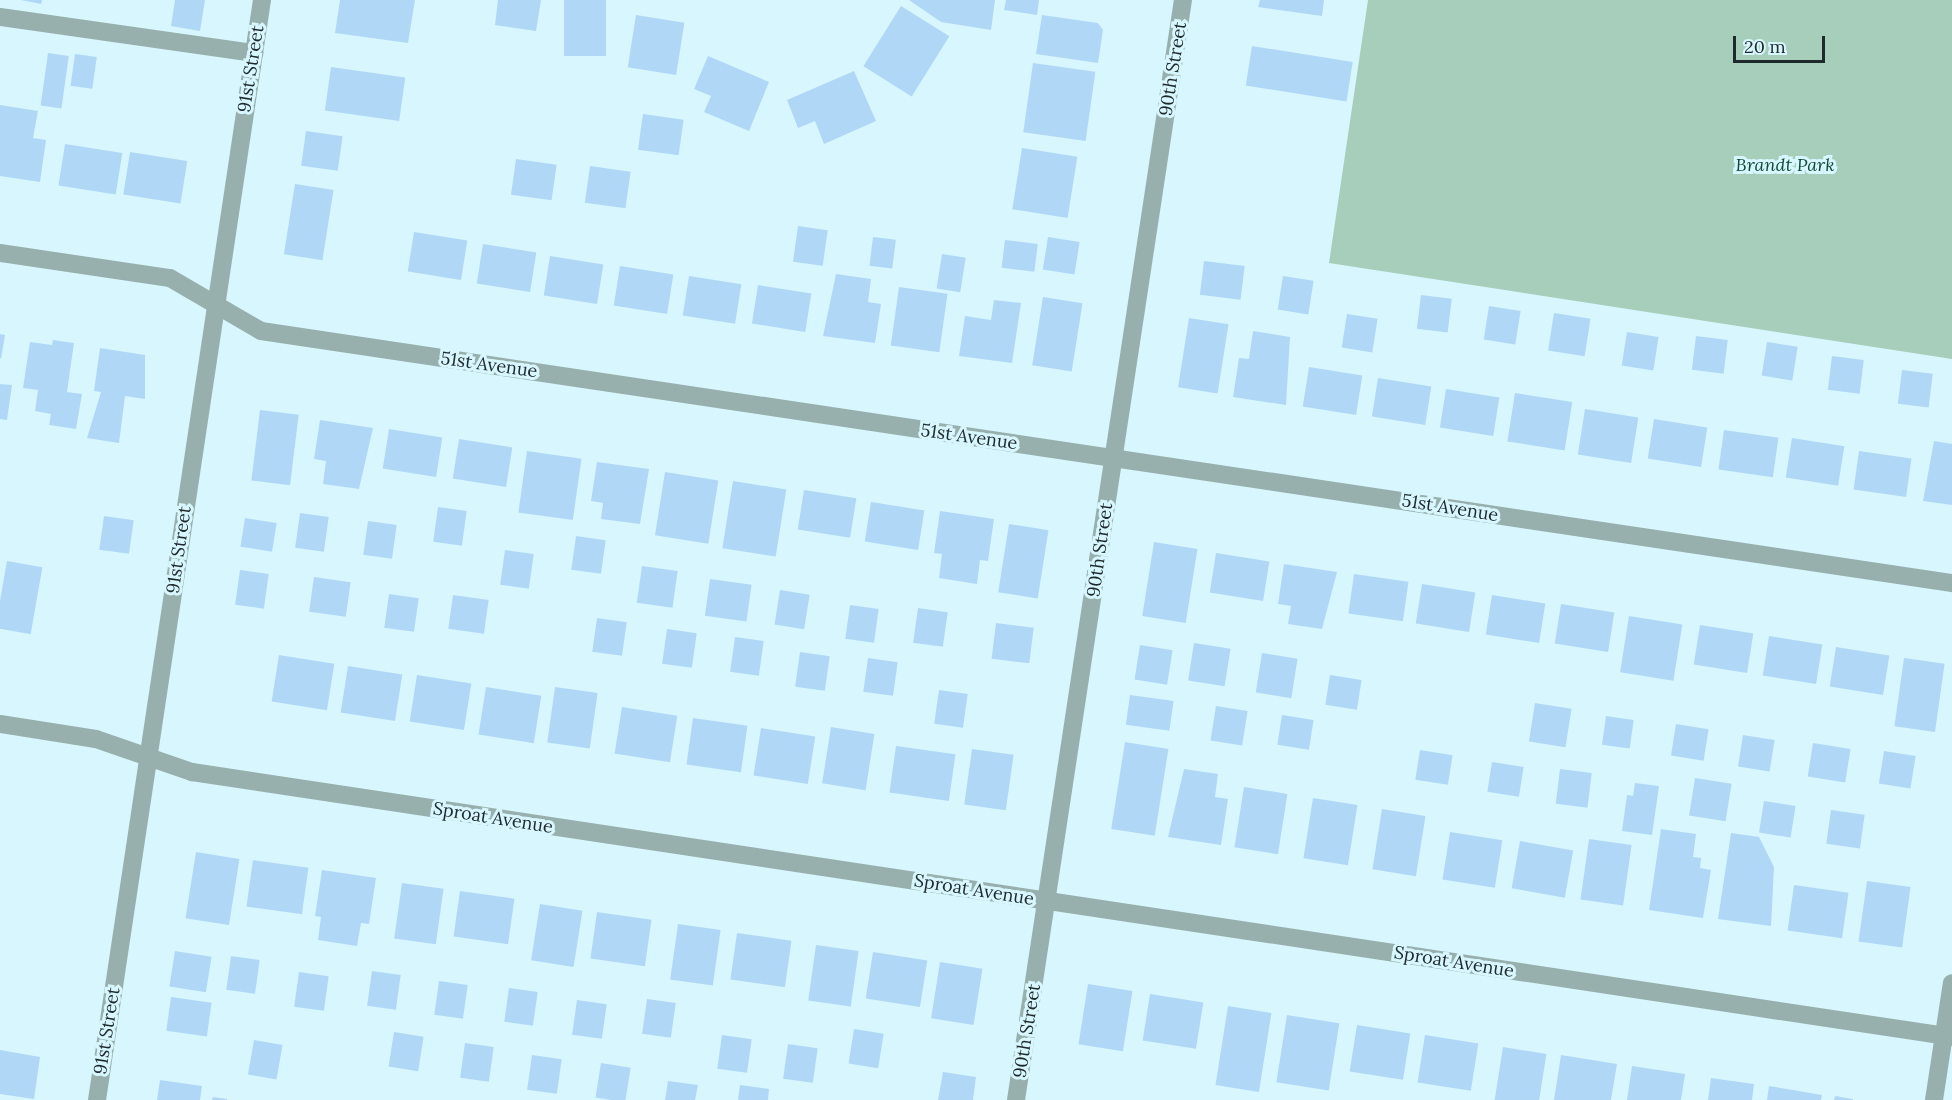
<!DOCTYPE html>
<style>
body{margin:0}
#map{position:relative;width:1952px;height:1100px;overflow:hidden;background:#d8f6fe;font-family:Lora,serif}
div>[style]{position:absolute}
[style*='--x']{left:calc(var(--x)*1px);top:calc(var(--y)*1px);width:calc(var(--w)*1px);rotate:calc(var(--a)*1deg)}
.green>*{inset:0;background:#a7ceba}
.building>*{inset:0;background:#b0d8f6;transform-origin:0 0}
.minor>*{height:18px;margin:-9px;padding:0 9px;transform-origin:9px;border-radius:9px;background:#98b0ad}
span{translate:-50% -50%;white-space:nowrap;text-align:center;line-height:1.15;-webkit-text-stroke:6px #d8f6fe;paint-order:stroke}
.street-label{font-size:18px;color:#1f2a2d}
.park-label{font-size:18px;color:#114c36;font-style:italic}
.scale{position:absolute;left:1733px;top:36px;width:92px;height:27px;box-sizing:border-box;border:3px solid #1f2a2d;border-top:0;padding-left:8px;font-size:18px;line-height:21px;white-space:nowrap;color:#1f2a2d;-webkit-text-stroke:4px #d8f6fe;paint-order:stroke}
</style>
<div id="map">
<div class="green">
<div style="clip-path:polygon(1368px 0,1952px 0,1952px 359px,1329px 263px)"></div>
</div>
<div class="building">
<div style="clip-path:polygon(21px 0,42px 0,41px 4px)"></div>
<div style="clip-path:polygon(175px 0,205px 0,200px 31px,171px 26px)"></div>
<div style="clip-path:polygon(340px 0,415px 0,408px 43px,335px 33px)"></div>
<div style="clip-path:polygon(498px 0,541px 0,536px 31px,495px 25px)"></div>
<div style="left:564px;top:0;width:42px;height:56px"></div>
<div style="clip-path:polygon(909px 0,995px 0,991px 30px,941px 22px)"></div>
<div style="clip-path:polygon(1006px 0,1039px 0,1037px 15px,1004px 10px)"></div>
<div style="clip-path:polygon(1260px 0,1324px 0,1322px 16px,1258px 7px)"></div>
<div style="left:901px;top:6px;width:57px;height:71px;rotate:32deg"></div>
<div style="left:636px;top:15px;width:49px;height:53px;rotate:9deg"></div>
<div style="clip-path:polygon(1042px 15px,1098px 23px,1103px 30px,1098px 63px,1036px 54px)"></div>
<div style="left:1252px;top:46px;width:102px;height:40px;rotate:9deg"></div>
<div style="left:48px;top:53px;width:21px;height:53px;rotate:8deg"></div>
<div style="left:75px;top:54px;width:22px;height:32px;rotate:8deg"></div>
<div style="clip-path:polygon(708px 56px,769px 82px,749px 131px,704px 112px,711px 96px,694px 89px)"></div>
<div style="left:1033px;top:63px;width:63px;height:70px;rotate:8deg"></div>
<div style="left:331px;top:67px;width:75px;height:44px;rotate:8deg"></div>
<div style="clip-path:polygon(854px 71px,876px 121px,824px 144px,815px 121px,798px 128px,787px 100px)"></div>
<div style="clip-path:polygon(0 105px,38px 111px,33px 138px,46px 140px,40px 182px,0 176px)"></div>
<div style="left:643px;top:114px;width:41px;height:36px;rotate:8deg"></div>
<div style="left:306px;top:131px;width:37px;height:35px;rotate:8deg"></div>
<div style="left:65px;top:144px;width:58px;height:42px;rotate:9deg"></div>
<div style="left:1022px;top:148px;width:56px;height:62px;rotate:9deg"></div>
<div style="left:130px;top:152px;width:58px;height:43px;rotate:9deg"></div>
<div style="left:516px;top:159px;width:41px;height:36px;rotate:8deg"></div>
<div style="left:590px;top:166px;width:41px;height:37px;rotate:8deg"></div>
<div style="left:295px;top:184px;width:39px;height:71px;rotate:9deg"></div>
<div style="left:798px;top:226px;width:30px;height:36px;rotate:8deg"></div>
<div style="left:414px;top:232px;width:54px;height:40px;rotate:9deg"></div>
<div style="left:873px;top:237px;width:23px;height:29px;rotate:7deg"></div>
<div style="left:1048px;top:237px;width:32px;height:33px;rotate:9deg"></div>
<div style="left:1005px;top:240px;width:33px;height:28px;rotate:7deg"></div>
<div style="left:483px;top:244px;width:54px;height:40px;rotate:9deg"></div>
<div style="left:942px;top:254px;width:24px;height:35px;rotate:9deg"></div>
<div style="left:550px;top:256px;width:54px;height:40px;rotate:9deg"></div>
<div style="left:1204px;top:261px;width:41px;height:34px;rotate:7deg"></div>
<div style="left:620px;top:266px;width:54px;height:40px;rotate:9deg"></div>
<div style="clip-path:polygon(836px 274px,871px 279px,868px 302px,881px 304px,875px 343px,823px 336px)"></div>
<div style="left:689px;top:276px;width:53px;height:40px;rotate:9deg"></div>
<div style="left:1283px;top:276px;width:31px;height:34px;rotate:9deg"></div>
<div style="left:758px;top:285px;width:54px;height:39px;rotate:9deg"></div>
<div style="left:899px;top:287px;width:49px;height:59px;rotate:8deg"></div>
<div style="left:1421px;top:295px;width:31px;height:34px;rotate:7deg"></div>
<div style="left:1043px;top:297px;width:40px;height:69px;rotate:9deg"></div>
<div style="clip-path:polygon(994px 300px,1021px 303px,1012px 363px,959px 356px,965px 316px,991px 320px)"></div>
<div style="left:1489px;top:306px;width:32px;height:34px;rotate:9deg"></div>
<div style="left:1554px;top:313px;width:37px;height:38px;rotate:9deg"></div>
<div style="left:1347px;top:314px;width:31px;height:34px;rotate:9deg"></div>
<div style="left:1189px;top:318px;width:40px;height:70px;rotate:9deg"></div>
<div style="clip-path:polygon(1253px 331px,1290px 337px,1286px 405px,1233px 397px,1239px 358px,1249px 359px)"></div>
<div style="left:1627px;top:332px;width:32px;height:34px;rotate:9deg"></div>
<div style="clip-path:polygon(0 334px,5px 335px,1px 359px,0 358px)"></div>
<div style="left:1696px;top:336px;width:32px;height:34px;rotate:7deg"></div>
<div style="clip-path:polygon(53px 340px,74px 343px,67px 392px,82px 394px,76px 429px,49px 425px,51px 414px,35px 411px,38px 390px,23px 388px,30px 342px,52px 345px)"></div>
<div style="left:1767px;top:342px;width:31px;height:34px;rotate:9deg"></div>
<div style="clip-path:polygon(100px 348px,145px 355px,145px 399px,125px 396px,119px 443px,87px 438px,101px 392px,94px 391px)"></div>
<div style="left:1832px;top:356px;width:32px;height:34px;rotate:7deg"></div>
<div style="left:1309px;top:367px;width:54px;height:40px;rotate:9deg"></div>
<div style="left:1902px;top:370px;width:31px;height:34px;rotate:7deg"></div>
<div style="left:1378px;top:378px;width:54px;height:39px;rotate:9deg"></div>
<div style="clip-path:polygon(0 384px,12px 385px,7px 420px,0 419px)"></div>
<div style="left:1446px;top:389px;width:54px;height:39px;rotate:9deg"></div>
<div style="left:1515px;top:393px;width:58px;height:49px;rotate:9deg"></div>
<div style="left:1585px;top:409px;width:54px;height:46px;rotate:9deg"></div>
<div style="left:260px;top:410px;width:39px;height:71px;rotate:7deg"></div>
<div style="left:1654px;top:419px;width:54px;height:40px;rotate:9deg"></div>
<div style="clip-path:polygon(320px 420px,373px 428px,359px 489px,323px 484px,326px 461px,314px 459px)"></div>
<div style="left:389px;top:429px;width:54px;height:40px;rotate:9deg"></div>
<div style="left:1724px;top:430px;width:55px;height:40px;rotate:8deg"></div>
<div style="left:1792px;top:438px;width:53px;height:40px;rotate:9deg"></div>
<div style="left:459px;top:439px;width:54px;height:40px;rotate:9deg"></div>
<div style="clip-path:polygon(1934px 441px,1952px 444px,1952px 505px,1923px 501px)"></div>
<div style="left:527px;top:451px;width:55px;height:62px;rotate:8deg"></div>
<div style="left:1859px;top:451px;width:53px;height:39px;rotate:8deg"></div>
<div style="clip-path:polygon(597px 462px,649px 469px,640px 524px,601px 519px,603px 503px,591px 501px)"></div>
<div style="left:665px;top:472px;width:54px;height:64px;rotate:9deg"></div>
<div style="left:733px;top:481px;width:54px;height:68px;rotate:9deg"></div>
<div style="left:804px;top:490px;width:53px;height:40px;rotate:9deg"></div>
<div style="left:871px;top:502px;width:54px;height:40px;rotate:9deg"></div>
<div style="left:438px;top:507px;width:29px;height:35px;rotate:8deg"></div>
<div style="clip-path:polygon(940px 511px,994px 519px,988px 561px,980px 560px,977px 584px,939px 578px,942px 554px,934px 553px)"></div>
<div style="left:300px;top:513px;width:29px;height:35px;rotate:8deg"></div>
<div style="left:104px;top:516px;width:30px;height:34px;rotate:8deg"></div>
<div style="left:245px;top:518px;width:32px;height:29px;rotate:9deg"></div>
<div style="left:368px;top:521px;width:29px;height:34px;rotate:8deg"></div>
<div style="left:1009px;top:524px;width:40px;height:69px;rotate:9deg"></div>
<div style="left:576px;top:536px;width:30px;height:34px;rotate:8deg"></div>
<div style="left:1154px;top:542px;width:44px;height:75px;rotate:9deg"></div>
<div style="left:505px;top:550px;width:29px;height:35px;rotate:8deg"></div>
<div style="left:1216px;top:553px;width:54px;height:40px;rotate:9deg"></div>
<div style="left:7px;top:561px;width:36px;height:68px;rotate:10deg"></div>
<div style="clip-path:polygon(1284px 564px,1337px 572px,1322px 629px,1288px 624px,1291px 606px,1278px 604px)"></div>
<div style="left:642px;top:566px;width:36px;height:37px;rotate:8deg"></div>
<div style="left:240px;top:570px;width:29px;height:35px;rotate:8deg"></div>
<div style="left:1354px;top:574px;width:55px;height:40px;rotate:8deg"></div>
<div style="left:314px;top:577px;width:37px;height:35px;rotate:8deg"></div>
<div style="left:710px;top:579px;width:42px;height:37px;rotate:8deg"></div>
<div style="left:1422px;top:584px;width:54px;height:40px;rotate:9deg"></div>
<div style="left:780px;top:590px;width:30px;height:35px;rotate:9deg"></div>
<div style="left:389px;top:594px;width:30px;height:34px;rotate:8deg"></div>
<div style="left:453px;top:595px;width:36px;height:34px;rotate:8deg"></div>
<div style="left:1492px;top:595px;width:54px;height:40px;rotate:9deg"></div>
<div style="left:1561px;top:604px;width:54px;height:40px;rotate:9deg"></div>
<div style="left:850px;top:605px;width:29px;height:34px;rotate:8deg"></div>
<div style="left:918px;top:608px;width:30px;height:35px;rotate:8deg"></div>
<div style="left:1629px;top:616px;width:54px;height:57px;rotate:9deg"></div>
<div style="left:597px;top:618px;width:30px;height:34px;rotate:8deg"></div>
<div style="left:996px;top:623px;width:38px;height:36px;rotate:7deg"></div>
<div style="left:1700px;top:625px;width:54px;height:40px;rotate:9deg"></div>
<div style="left:667px;top:629px;width:30px;height:35px;rotate:8deg"></div>
<div style="left:1769px;top:636px;width:54px;height:40px;rotate:9deg"></div>
<div style="left:735px;top:637px;width:29px;height:35px;rotate:8deg"></div>
<div style="left:1194px;top:643px;width:37px;height:38px;rotate:9deg"></div>
<div style="left:1140px;top:645px;width:33px;height:35px;rotate:9deg"></div>
<div style="left:1836px;top:647px;width:54px;height:40px;rotate:9deg"></div>
<div style="left:800px;top:652px;width:30px;height:35px;rotate:8deg"></div>
<div style="left:1262px;top:653px;width:36px;height:40px;rotate:9deg"></div>
<div style="left:279px;top:655px;width:56px;height:47px;rotate:9deg"></div>
<div style="left:868px;top:658px;width:30px;height:34px;rotate:8deg"></div>
<div style="left:1904px;top:658px;width:41px;height:69px;rotate:8deg"></div>
<div style="left:348px;top:666px;width:55px;height:47px;rotate:9deg"></div>
<div style="left:417px;top:675px;width:55px;height:47px;rotate:9deg"></div>
<div style="left:1330px;top:675px;width:32px;height:30px;rotate:9deg"></div>
<div style="left:486px;top:687px;width:56px;height:48px;rotate:9deg"></div>
<div style="left:555px;top:687px;width:43px;height:56px;rotate:8deg"></div>
<div style="left:939px;top:690px;width:29px;height:34px;rotate:8deg"></div>
<div style="left:1130px;top:695px;width:44px;height:30px;rotate:8deg"></div>
<div style="left:1535px;top:703px;width:37px;height:39px;rotate:9deg"></div>
<div style="left:1216px;top:706px;width:32px;height:35px;rotate:9deg"></div>
<div style="left:622px;top:707px;width:56px;height:47px;rotate:9deg"></div>
<div style="left:1282px;top:715px;width:32px;height:30px;rotate:9deg"></div>
<div style="left:1606px;top:716px;width:28px;height:29px;rotate:8deg"></div>
<div style="left:693px;top:718px;width:55px;height:47px;rotate:8deg"></div>
<div style="left:1676px;top:724px;width:33px;height:32px;rotate:9deg"></div>
<div style="left:831px;top:727px;width:44px;height:57px;rotate:9deg"></div>
<div style="left:761px;top:728px;width:55px;height:48px;rotate:9deg"></div>
<div style="left:1743px;top:735px;width:32px;height:32px;rotate:9deg"></div>
<div style="left:1125px;top:742px;width:44px;height:88px;rotate:9deg"></div>
<div style="left:1813px;top:743px;width:38px;height:34px;rotate:9deg"></div>
<div style="left:896px;top:746px;width:60px;height:47px;rotate:8deg"></div>
<div style="left:972px;top:749px;width:42px;height:56px;rotate:8deg"></div>
<div style="left:1420px;top:750px;width:33px;height:30px;rotate:9deg"></div>
<div style="left:1884px;top:751px;width:32px;height:33px;rotate:9deg"></div>
<div style="left:1492px;top:762px;width:32px;height:30px;rotate:9deg"></div>
<div style="clip-path:polygon(1184px 769px,1218px 774px,1215px 797px,1228px 799px,1221px 845px,1168px 837px)"></div>
<div style="left:1560px;top:769px;width:32px;height:35px;rotate:7deg"></div>
<div style="left:1695px;top:778px;width:37px;height:38px;rotate:9deg"></div>
<div style="clip-path:polygon(1635px 783px,1659px 786px,1652px 835px,1622px 831px,1627px 795px,1633px 796px)"></div>
<div style="left:1244px;top:787px;width:44px;height:61px;rotate:9deg"></div>
<div style="left:1313px;top:798px;width:45px;height:61px;rotate:9deg"></div>
<div style="left:1764px;top:801px;width:32px;height:32px;rotate:9deg"></div>
<div style="left:1382px;top:809px;width:44px;height:61px;rotate:9deg"></div>
<div style="left:1831px;top:810px;width:34px;height:34px;rotate:8deg"></div>
<div style="clip-path:polygon(1661px 829px,1696px 834px,1693px 857px,1701px 858px,1700px 868px,1711px 870px,1703px 918px,1649px 910px)"></div>
<div style="left:1450px;top:832px;width:53px;height:48px;rotate:9deg"></div>
<div style="clip-path:polygon(1731px 833px,1759px 837px,1774px 867px,1771px 926px,1718px 919px)"></div>
<div style="left:1589px;top:839px;width:43px;height:61px;rotate:8deg"></div>
<div style="left:1520px;top:841px;width:54px;height:48px;rotate:10deg"></div>
<div style="left:196px;top:852px;width:44px;height:67px;rotate:9deg"></div>
<div style="left:253px;top:860px;width:56px;height:47px;rotate:8deg"></div>
<div style="clip-path:polygon(322px 870px,376px 878px,369px 924px,361px 923px,357px 946px,318px 940px,321px 917px,315px 916px)"></div>
<div style="left:1867px;top:881px;width:44px;height:61px;rotate:8deg"></div>
<div style="left:402px;top:883px;width:42px;height:56px;rotate:8deg"></div>
<div style="left:1794px;top:885px;width:55px;height:46px;rotate:8deg"></div>
<div style="left:460px;top:891px;width:55px;height:46px;rotate:8deg"></div>
<div style="left:540px;top:904px;width:43px;height:57px;rotate:9deg"></div>
<div style="left:597px;top:912px;width:55px;height:47px;rotate:8deg"></div>
<div style="left:678px;top:924px;width:43px;height:56px;rotate:8deg"></div>
<div style="left:737px;top:933px;width:55px;height:47px;rotate:8deg"></div>
<div style="left:816px;top:945px;width:43px;height:56px;rotate:8deg"></div>
<div style="left:175px;top:951px;width:37px;height:36px;rotate:9deg"></div>
<div style="left:873px;top:952px;width:55px;height:47px;rotate:9deg"></div>
<div style="left:231px;top:956px;width:29px;height:34px;rotate:8deg"></div>
<div style="left:940px;top:962px;width:43px;height:57px;rotate:9deg"></div>
<div style="left:372px;top:971px;width:29px;height:35px;rotate:8deg"></div>
<div style="left:299px;top:972px;width:30px;height:35px;rotate:8deg"></div>
<div style="left:439px;top:981px;width:29px;height:34px;rotate:8deg"></div>
<div style="left:1088px;top:984px;width:45px;height:61px;rotate:9deg"></div>
<div style="left:509px;top:988px;width:29px;height:34px;rotate:8deg"></div>
<div style="left:1150px;top:994px;width:54px;height:47px;rotate:9deg"></div>
<div style="left:171px;top:997px;width:41px;height:34px;rotate:8deg"></div>
<div style="left:647px;top:999px;width:29px;height:35px;rotate:8deg"></div>
<div style="left:577px;top:1000px;width:30px;height:35px;rotate:8deg"></div>
<div style="left:1228px;top:1006px;width:44px;height:80px;rotate:9deg"></div>
<div style="left:1287px;top:1015px;width:53px;height:68px;rotate:9deg"></div>
<div style="left:1357px;top:1025px;width:54px;height:47px;rotate:9deg"></div>
<div style="left:854px;top:1029px;width:30px;height:35px;rotate:9deg"></div>
<div style="left:394px;top:1032px;width:30px;height:35px;rotate:9deg"></div>
<div style="left:722px;top:1035px;width:30px;height:34px;rotate:8deg"></div>
<div style="left:1425px;top:1035px;width:54px;height:48px;rotate:9deg"></div>
<div style="left:254px;top:1040px;width:29px;height:35px;rotate:10deg"></div>
<div style="left:465px;top:1043px;width:29px;height:35px;rotate:8deg"></div>
<div style="left:788px;top:1044px;width:30px;height:35px;rotate:8deg"></div>
<div style="left:1503px;top:1047px;width:44px;height:54px;rotate:9deg"></div>
<div style="clip-path:polygon(0 1050px,40px 1057px,34px 1099px,0 1094px)"></div>
<div style="left:532px;top:1055px;width:30px;height:35px;rotate:8deg"></div>
<div style="clip-path:polygon(1561px 1055px,1617px 1064px,1611px 1100px,1554px 1100px)"></div>
<div style="left:601px;top:1063px;width:30px;height:35px;rotate:9deg"></div>
<div style="clip-path:polygon(1632px 1066px,1685px 1074px,1681px 1100px,1627px 1100px)"></div>
<div style="clip-path:polygon(943px 1072px,976px 1077px,973px 1100px,938px 1100px)"></div>
<div style="clip-path:polygon(1711px 1078px,1754px 1084px,1752px 1100px,1708px 1100px)"></div>
<div style="clip-path:polygon(160px 1080px,202px 1086px,200px 1100px,157px 1100px)"></div>
<div style="clip-path:polygon(668px 1081px,698px 1085px,695px 1100px,665px 1100px)"></div>
<div style="clip-path:polygon(740px 1085px,769px 1089px,768px 1100px,738px 1100px)"></div>
<div style="clip-path:polygon(1769px 1086px,1822px 1095px,1821px 1100px,1767px 1100px)"></div>
<div style="clip-path:polygon(1835px 1096px,1853px 1099px,1853px 1100px,1834px 1100px)"></div>
<div style="clip-path:polygon(213px 1097px,227px 1099px,227px 1100px,212px 1100px)"></div>
</div>
<div class="minor">
<div style="--x:0;--y:17;--w:257;--a:8.1"></div>
<div style="--x:0;--y:253;--w:172;--a:8.4"></div>
<div style="--x:170;--y:278;--w:105;--a:30.2"></div>
<div style="--x:261;--y:331;--w:1710;--a:8.48"></div>
<div style="--x:0;--y:724;--w:97;--a:8.9"></div>
<div style="--x:96;--y:739;--w:102;--a:19"></div>
<div style="--x:192;--y:772;--w:1780;--a:8.56"></div>
<div style="--x:97;--y:1100;--w:1112;--a:-81.47"></div>
<div style="--x:1016;--y:1100;--w:1113;--a:-81.37"></div>
<div style="--x:1934;--y:1100;--w:118;--a:-81.3"></div>
</div>
<div class="street-label">
<span style="left:251px;top:69px;rotate:-81deg">91st Street</span>
<span style="left:1173px;top:69px;rotate:-81deg">90th Street</span>
<span style="left:489px;top:365px;rotate:8deg">51st Avenue</span>
<span style="left:969px;top:437px;rotate:8deg">51st Avenue</span>
<span style="left:1450px;top:508px;rotate:9deg">51st Avenue</span>
<span style="left:179px;top:550px;rotate:-82deg">91st Street</span>
<span style="left:1100px;top:550px;rotate:-82deg">90th Street</span>
<span style="left:493px;top:818px;rotate:9deg">Sproat Avenue</span>
<span style="left:974px;top:890px;rotate:9deg">Sproat Avenue</span>
<span style="left:1454px;top:962px;rotate:9deg">Sproat Avenue</span>
<span style="left:107px;top:1031px;rotate:-81deg">91st Street</span>
<span style="left:1027px;top:1031px;rotate:-81deg">90th Street</span>
</div>
<div class="park-label">
<span style="left:1785px;top:165px">Brandt Park</span>
</div>
<div class="scale">20 m</div>
</div>
